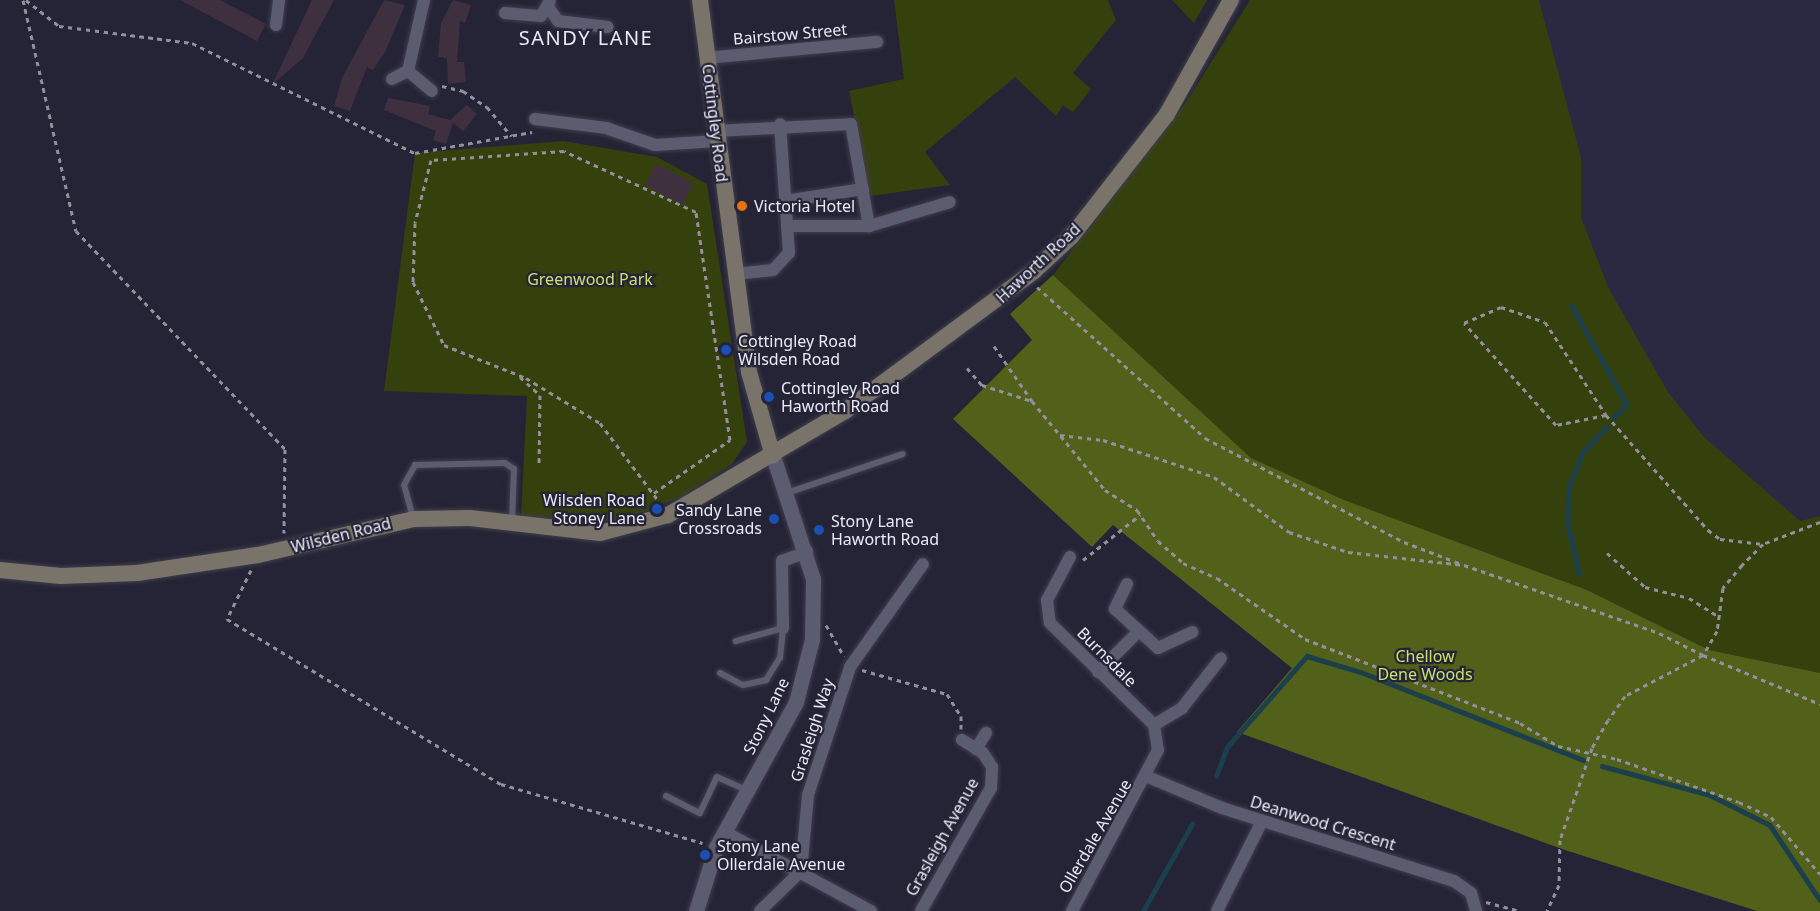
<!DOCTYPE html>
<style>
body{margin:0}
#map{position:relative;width:1820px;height:911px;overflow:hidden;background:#242436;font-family:"Noto Sans",sans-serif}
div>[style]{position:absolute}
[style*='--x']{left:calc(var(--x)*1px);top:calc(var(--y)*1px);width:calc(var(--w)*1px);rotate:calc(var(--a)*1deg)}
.built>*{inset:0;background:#2a2942}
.green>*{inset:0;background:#35410d}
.forest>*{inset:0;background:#51611a}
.stream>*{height:4.5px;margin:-2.25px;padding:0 2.25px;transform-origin:2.25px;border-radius:2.25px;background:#1b3f4d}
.building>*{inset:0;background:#3f3040;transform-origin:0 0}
.path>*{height:3px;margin-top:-1.5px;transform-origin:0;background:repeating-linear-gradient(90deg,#90909f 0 4.5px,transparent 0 9px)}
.roads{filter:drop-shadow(0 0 2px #3e3e4d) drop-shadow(0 0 2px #3e3e4d)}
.service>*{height:6px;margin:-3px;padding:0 3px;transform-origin:3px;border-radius:3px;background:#5c5c71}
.minor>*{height:12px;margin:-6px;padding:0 6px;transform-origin:6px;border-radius:6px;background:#5c5c71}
.tertiary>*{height:15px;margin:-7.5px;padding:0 7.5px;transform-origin:7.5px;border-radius:7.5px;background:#5c5c71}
.secondary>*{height:16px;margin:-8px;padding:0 8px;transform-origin:8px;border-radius:8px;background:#7a7369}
.dots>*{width:16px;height:16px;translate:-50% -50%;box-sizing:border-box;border:3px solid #242436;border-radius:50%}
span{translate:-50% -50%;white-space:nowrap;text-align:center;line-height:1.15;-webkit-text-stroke:4.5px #242436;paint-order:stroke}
.street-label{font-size:16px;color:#eaeaf7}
.poi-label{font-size:16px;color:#eaeaf7}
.left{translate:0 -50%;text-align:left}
.right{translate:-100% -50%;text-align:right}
.park-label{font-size:16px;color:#c6e36c}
.quarter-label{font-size:20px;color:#eaeaf7;letter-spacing:1.5px}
</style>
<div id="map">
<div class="built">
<div style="clip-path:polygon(1539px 0,1820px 0,1820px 516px,1800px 521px,1704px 437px,1668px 392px,1609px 289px,1581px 217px,1581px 157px)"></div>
</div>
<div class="green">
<div style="clip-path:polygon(894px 0,1108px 0,1116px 20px,1073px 73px,1091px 89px,1073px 112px,1063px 105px,1056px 116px,1015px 77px,925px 152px,950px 185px,870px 196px,849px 91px,904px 79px)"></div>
<div style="clip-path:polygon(1172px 0,1207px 0,1194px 23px)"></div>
<div style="clip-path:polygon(1250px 0,1539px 0,1581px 157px,1581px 217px,1609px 289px,1668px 392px,1704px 437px,1800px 521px,1820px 516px,1820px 673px,1709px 650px,1587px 590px,1344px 500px,1251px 458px,1053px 275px,1185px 104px)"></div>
<div style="clip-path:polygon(563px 141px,657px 157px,707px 184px,747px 442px,732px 464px,681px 497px,639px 514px,590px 524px,521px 516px,527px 396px,384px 391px,415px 153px)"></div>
</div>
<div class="forest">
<div style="clip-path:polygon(1053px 275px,1251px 458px,1344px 500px,1587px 590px,1709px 650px,1820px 673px,1820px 911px,1757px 911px,1565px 850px,1237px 732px,1292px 668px,1113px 525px,1092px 547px,953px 419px,1032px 340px,1010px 314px)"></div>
</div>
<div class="stream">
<div style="--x:1572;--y:306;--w:113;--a:60.9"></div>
<div style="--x:1627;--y:405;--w:18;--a:135"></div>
<div style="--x:1579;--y:574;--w:52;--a:-103.2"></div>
<div style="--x:1567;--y:523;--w:37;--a:-87"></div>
<div style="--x:1569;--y:486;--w:37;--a:-68"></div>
<div style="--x:1583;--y:452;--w:35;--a:-47"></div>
<div style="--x:1602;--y:766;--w:112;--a:15"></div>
<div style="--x:1710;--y:795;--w:67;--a:26.6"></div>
<div style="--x:1770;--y:825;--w:90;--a:56.3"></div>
<div style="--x:1216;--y:776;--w:31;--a:-69"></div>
<div style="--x:1227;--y:747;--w:121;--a:-48.7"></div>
<div style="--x:1307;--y:656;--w:56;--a:16.5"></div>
<div style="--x:1361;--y:672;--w:239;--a:21.6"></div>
<div style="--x:1143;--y:911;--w:100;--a:-60.6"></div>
</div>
<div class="building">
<div style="clip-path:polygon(180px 0,220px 0,266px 24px,257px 41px)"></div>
<div style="clip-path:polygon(312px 0,334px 0,303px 58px,272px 85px)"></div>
<div style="clip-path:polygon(384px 0,405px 5px,385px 52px,373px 70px,367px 67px,350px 111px,334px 106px,342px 78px)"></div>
<div style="clip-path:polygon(453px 0,471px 5px,465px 23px,460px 21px,457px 62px,464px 62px,466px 82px,448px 84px,447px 58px,438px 57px,441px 23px)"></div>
<div style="clip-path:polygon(388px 98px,430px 106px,428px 114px,450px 120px,467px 105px,477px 114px,463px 131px,453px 123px,446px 144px,433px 140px,436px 131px,384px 110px)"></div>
<div style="left:656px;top:164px;width:42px;height:24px;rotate:27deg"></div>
</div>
<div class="path">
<div style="--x:23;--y:0;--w:237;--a:77.1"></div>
<div style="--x:76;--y:231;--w:302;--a:46.2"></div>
<div style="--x:285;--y:449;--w:84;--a:90.7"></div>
<div style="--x:26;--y:0;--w:42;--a:38.2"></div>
<div style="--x:59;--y:26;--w:134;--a:7.3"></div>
<div style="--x:192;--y:43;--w:249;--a:26.3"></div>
<div style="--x:415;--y:153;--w:119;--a:-10.2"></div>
<div style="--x:442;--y:86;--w:22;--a:13"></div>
<div style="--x:463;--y:91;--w:29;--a:34"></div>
<div style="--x:487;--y:107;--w:38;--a:50"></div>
<div style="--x:1037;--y:287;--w:226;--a:41.9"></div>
<div style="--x:1205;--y:438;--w:225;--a:27.6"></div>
<div style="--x:1404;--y:542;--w:59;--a:20.9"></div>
<div style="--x:994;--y:346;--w:67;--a:55.4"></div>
<div style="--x:967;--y:368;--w:23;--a:49"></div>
<div style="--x:982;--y:385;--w:52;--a:17.7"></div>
<div style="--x:1032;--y:401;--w:115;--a:50.6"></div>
<div style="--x:1105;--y:490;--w:38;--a:32"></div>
<div style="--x:1137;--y:510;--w:37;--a:56"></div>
<div style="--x:1158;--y:541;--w:33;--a:41"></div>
<div style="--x:1183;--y:563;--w:37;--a:24"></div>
<div style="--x:1217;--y:578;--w:107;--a:34.7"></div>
<div style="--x:1305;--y:639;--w:231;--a:21.3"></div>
<div style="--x:1520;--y:723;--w:44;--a:31.2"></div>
<div style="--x:1558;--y:746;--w:60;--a:12.4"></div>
<div style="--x:1617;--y:759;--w:129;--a:19.4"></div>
<div style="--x:1739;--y:802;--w:35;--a:25"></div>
<div style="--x:1771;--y:817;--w:75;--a:49.3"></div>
<div style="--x:520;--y:377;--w:27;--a:42"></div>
<div style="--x:540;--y:395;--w:69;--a:90.8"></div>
<div style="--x:1606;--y:415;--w:51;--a:168.7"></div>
<div style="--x:1556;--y:425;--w:137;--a:-132"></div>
<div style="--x:1464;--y:323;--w:40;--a:-23.4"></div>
<div style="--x:1501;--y:307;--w:46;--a:18.8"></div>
<div style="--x:1545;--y:322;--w:111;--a:56.7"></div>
<div style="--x:1606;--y:415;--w:154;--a:48.4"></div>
<div style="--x:1708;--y:530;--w:15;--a:37"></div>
<div style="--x:1720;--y:539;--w:43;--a:6.6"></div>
<div style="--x:1060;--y:435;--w:43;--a:6.6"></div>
<div style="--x:1103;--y:440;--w:117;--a:18.4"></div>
<div style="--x:1214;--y:477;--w:93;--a:36.3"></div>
<div style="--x:1289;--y:532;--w:62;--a:18.7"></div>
<div style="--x:1348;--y:552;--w:117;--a:6.4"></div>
<div style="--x:1464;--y:565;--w:207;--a:19.2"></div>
<div style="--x:1659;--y:633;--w:49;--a:26.6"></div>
<div style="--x:1703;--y:655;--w:88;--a:152.3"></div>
<div style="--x:1625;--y:696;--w:29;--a:125"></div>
<div style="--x:1608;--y:720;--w:32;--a:120"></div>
<div style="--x:1592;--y:748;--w:97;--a:109.2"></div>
<div style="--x:1560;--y:840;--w:45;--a:91.3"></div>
<div style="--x:1559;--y:885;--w:29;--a:115"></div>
<div style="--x:654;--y:493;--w:93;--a:-34.9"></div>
<div style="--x:730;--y:440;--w:231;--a:-98.5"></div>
<div style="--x:696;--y:212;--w:145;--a:-155.2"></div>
<div style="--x:564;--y:151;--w:133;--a:176.1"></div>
<div style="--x:431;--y:160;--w:65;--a:104.3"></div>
<div style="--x:415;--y:223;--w:59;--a:91.9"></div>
<div style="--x:413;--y:282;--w:70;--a:63.8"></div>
<div style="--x:444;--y:345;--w:88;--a:21.9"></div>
<div style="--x:526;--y:378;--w:87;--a:31.3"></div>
<div style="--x:600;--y:423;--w:100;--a:53.1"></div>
<div style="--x:1820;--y:522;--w:61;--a:158.9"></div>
<div style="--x:1763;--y:544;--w:30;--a:135"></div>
<div style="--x:1742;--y:565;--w:30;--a:130"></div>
<div style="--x:1723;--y:588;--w:43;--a:97.9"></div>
<div style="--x:1717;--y:631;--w:28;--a:120"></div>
<div style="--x:1703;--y:655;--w:127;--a:22.7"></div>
<div style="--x:1607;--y:553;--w:51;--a:41.8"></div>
<div style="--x:1645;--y:587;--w:45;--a:14"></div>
<div style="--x:1689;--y:598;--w:34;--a:32"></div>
<div style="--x:1083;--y:560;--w:73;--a:-38.3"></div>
<div style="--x:251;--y:570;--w:55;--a:116.1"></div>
<div style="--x:227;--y:619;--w:320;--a:31.1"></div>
<div style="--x:501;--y:784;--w:210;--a:16.3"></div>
<div style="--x:826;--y:625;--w:36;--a:60"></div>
<div style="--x:862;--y:670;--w:88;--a:15.8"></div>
<div style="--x:947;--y:694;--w:26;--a:58"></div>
<div style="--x:961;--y:716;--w:13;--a:90"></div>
<div style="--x:1486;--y:902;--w:35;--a:15"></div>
</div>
<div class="roads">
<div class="service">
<div style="--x:787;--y:493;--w:122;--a:-18.6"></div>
<div style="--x:413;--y:518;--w:34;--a:-105"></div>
<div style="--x:404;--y:485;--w:23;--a:-61"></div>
<div style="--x:415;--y:465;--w:90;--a:-1.3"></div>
<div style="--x:505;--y:463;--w:11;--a:34"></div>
<div style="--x:514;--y:469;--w:53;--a:92.2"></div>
<div style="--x:720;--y:673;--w:26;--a:28"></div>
<div style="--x:743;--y:685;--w:24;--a:-12"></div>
<div style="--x:766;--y:680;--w:26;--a:-58"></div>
<div style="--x:780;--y:658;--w:30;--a:-84"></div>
<div style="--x:783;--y:628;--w:49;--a:164.5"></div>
<div style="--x:666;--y:796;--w:38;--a:27"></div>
<div style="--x:700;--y:813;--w:40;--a:-65"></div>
<div style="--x:717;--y:777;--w:34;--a:24"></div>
</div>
<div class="minor">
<div style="--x:424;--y:0;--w:73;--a:102.7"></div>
<div style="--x:408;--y:71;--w:31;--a:40"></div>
<div style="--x:549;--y:8;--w:16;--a:55"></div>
<div style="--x:558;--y:21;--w:50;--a:6.8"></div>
<div style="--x:505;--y:13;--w:36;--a:5"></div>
<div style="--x:541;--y:16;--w:17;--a:-59"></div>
<div style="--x:276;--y:25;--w:25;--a:-83"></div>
<div style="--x:707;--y:58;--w:171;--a:-5.4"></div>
<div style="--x:392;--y:79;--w:18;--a:-27"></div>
<div style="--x:535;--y:119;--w:72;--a:7.2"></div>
<div style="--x:606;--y:128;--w:52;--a:19.1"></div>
<div style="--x:655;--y:145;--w:62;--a:-3.7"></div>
<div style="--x:715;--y:131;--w:136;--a:-2.9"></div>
<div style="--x:851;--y:124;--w:104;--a:80"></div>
<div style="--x:785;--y:201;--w:79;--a:-8.7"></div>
<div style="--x:787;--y:226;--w:82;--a:0"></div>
<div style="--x:869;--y:226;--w:84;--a:-16.5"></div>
<div style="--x:735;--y:274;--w:38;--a:-6"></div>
<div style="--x:773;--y:270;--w:23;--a:-47"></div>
<div style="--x:789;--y:253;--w:129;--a:-94"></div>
<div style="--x:1070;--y:557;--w:49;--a:118.1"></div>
<div style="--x:1047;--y:600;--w:23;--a:83"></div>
<div style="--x:1050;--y:623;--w:146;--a:44.4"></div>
<div style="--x:1154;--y:725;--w:25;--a:81"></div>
<div style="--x:1158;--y:750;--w:183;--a:118.1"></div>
<div style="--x:1127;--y:584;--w:28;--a:116"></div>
<div style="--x:1115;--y:609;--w:58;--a:42.2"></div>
<div style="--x:1158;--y:648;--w:38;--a:-25"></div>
<div style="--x:783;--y:628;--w:67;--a:-90.9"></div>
<div style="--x:782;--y:561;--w:27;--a:-20"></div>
<div style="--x:1098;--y:672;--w:55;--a:-45"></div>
<div style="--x:1154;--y:725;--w:33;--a:-31"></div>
<div style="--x:1182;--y:708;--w:63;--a:-52"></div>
<div style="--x:976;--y:749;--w:19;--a:-58"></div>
<div style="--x:1148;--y:777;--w:80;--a:22.7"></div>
<div style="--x:1222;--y:808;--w:243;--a:17.5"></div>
<div style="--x:1454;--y:881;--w:21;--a:35"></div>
<div style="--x:1471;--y:893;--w:19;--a:74"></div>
<div style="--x:725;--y:832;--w:166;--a:28.4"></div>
<div style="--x:760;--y:911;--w:57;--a:-44.3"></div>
<div style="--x:801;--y:871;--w:76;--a:-84.7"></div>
<div style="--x:808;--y:795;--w:135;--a:-71.8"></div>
<div style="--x:850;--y:667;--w:126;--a:-54.7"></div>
<div style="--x:921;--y:911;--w:142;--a:-60.4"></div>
<div style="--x:991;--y:788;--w:21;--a:-87"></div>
<div style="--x:992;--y:767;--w:17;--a:-123"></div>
<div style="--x:983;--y:753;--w:25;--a:-148"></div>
<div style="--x:1217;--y:911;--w:101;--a:-63.4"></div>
</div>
<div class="tertiary">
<div style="--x:696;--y:911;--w:67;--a:-72.6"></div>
<div style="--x:716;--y:847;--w:166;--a:-61.1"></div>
<div style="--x:796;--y:702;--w:65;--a:-75.7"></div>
<div style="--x:812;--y:639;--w:60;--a:-89"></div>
<div style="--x:813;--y:579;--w:129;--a:-108"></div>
</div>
<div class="secondary">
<div style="--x:700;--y:0;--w:375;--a:82.5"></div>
<div style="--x:749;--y:372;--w:87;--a:74.1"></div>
<div style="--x:0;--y:570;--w:61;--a:5.6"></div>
<div style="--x:61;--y:576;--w:76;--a:-2.3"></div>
<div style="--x:137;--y:573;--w:122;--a:-8.5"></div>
<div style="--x:258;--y:555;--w:160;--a:-13"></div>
<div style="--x:414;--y:519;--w:56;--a:-1"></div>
<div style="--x:470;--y:518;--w:131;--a:6.6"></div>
<div style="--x:600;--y:533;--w:70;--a:-14.8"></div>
<div style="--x:668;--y:515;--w:205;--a:-30.4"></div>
<div style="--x:845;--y:411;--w:235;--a:-36.5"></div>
<div style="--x:1034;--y:271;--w:50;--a:-42.6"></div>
<div style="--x:1071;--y:237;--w:156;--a:-52"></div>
<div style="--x:1167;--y:114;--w:131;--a:-60.7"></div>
</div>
</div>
<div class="dots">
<div style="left:742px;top:206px;background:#e8710a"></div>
<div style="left:726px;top:350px;background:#1a4fb4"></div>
<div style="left:769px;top:397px;background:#1a4fb4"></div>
<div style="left:657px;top:509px;background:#1a4fb4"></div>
<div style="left:774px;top:519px;background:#1a4fb4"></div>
<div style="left:819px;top:530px;background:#1a4fb4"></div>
<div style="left:705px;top:855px;background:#1a4fb4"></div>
</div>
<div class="street-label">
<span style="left:790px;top:34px;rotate:-5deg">Bairstow Street</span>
<span style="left:715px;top:123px;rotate:83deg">Cottingley Road</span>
<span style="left:1038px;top:263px;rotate:-43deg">Haworth Road</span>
<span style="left:341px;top:535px;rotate:-14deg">Wilsden Road</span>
<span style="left:1107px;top:657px;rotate:45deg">Burnsdale</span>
<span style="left:766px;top:716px;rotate:-64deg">Stony Lane</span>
<span style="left:812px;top:730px;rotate:-72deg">Grasleigh Way</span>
<span style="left:1323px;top:823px;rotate:17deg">Deanwood Crescent</span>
<span style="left:1095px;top:836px;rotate:-60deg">Ollerdale Avenue</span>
<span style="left:942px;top:837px;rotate:-61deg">Grasleigh Avenue</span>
</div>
<div class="poi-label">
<span class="left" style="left:754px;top:206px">Victoria Hotel</span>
<span class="left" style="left:738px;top:350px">Cottingley Road<br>Wilsden Road</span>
<span class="left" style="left:781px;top:397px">Cottingley Road<br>Haworth Road</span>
<span class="right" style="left:645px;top:509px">Wilsden Road<br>Stoney Lane</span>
<span class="right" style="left:762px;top:519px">Sandy Lane<br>Crossroads</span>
<span class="left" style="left:831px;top:530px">Stony Lane<br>Haworth Road</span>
<span class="left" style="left:717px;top:855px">Stony Lane<br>Ollerdale Avenue</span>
</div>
<div class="park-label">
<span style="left:590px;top:279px">Greenwood Park</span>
<span style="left:1425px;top:665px">Chellow<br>Dene Woods</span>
</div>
<div class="quarter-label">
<span style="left:586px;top:37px">SANDY LANE</span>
</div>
</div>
